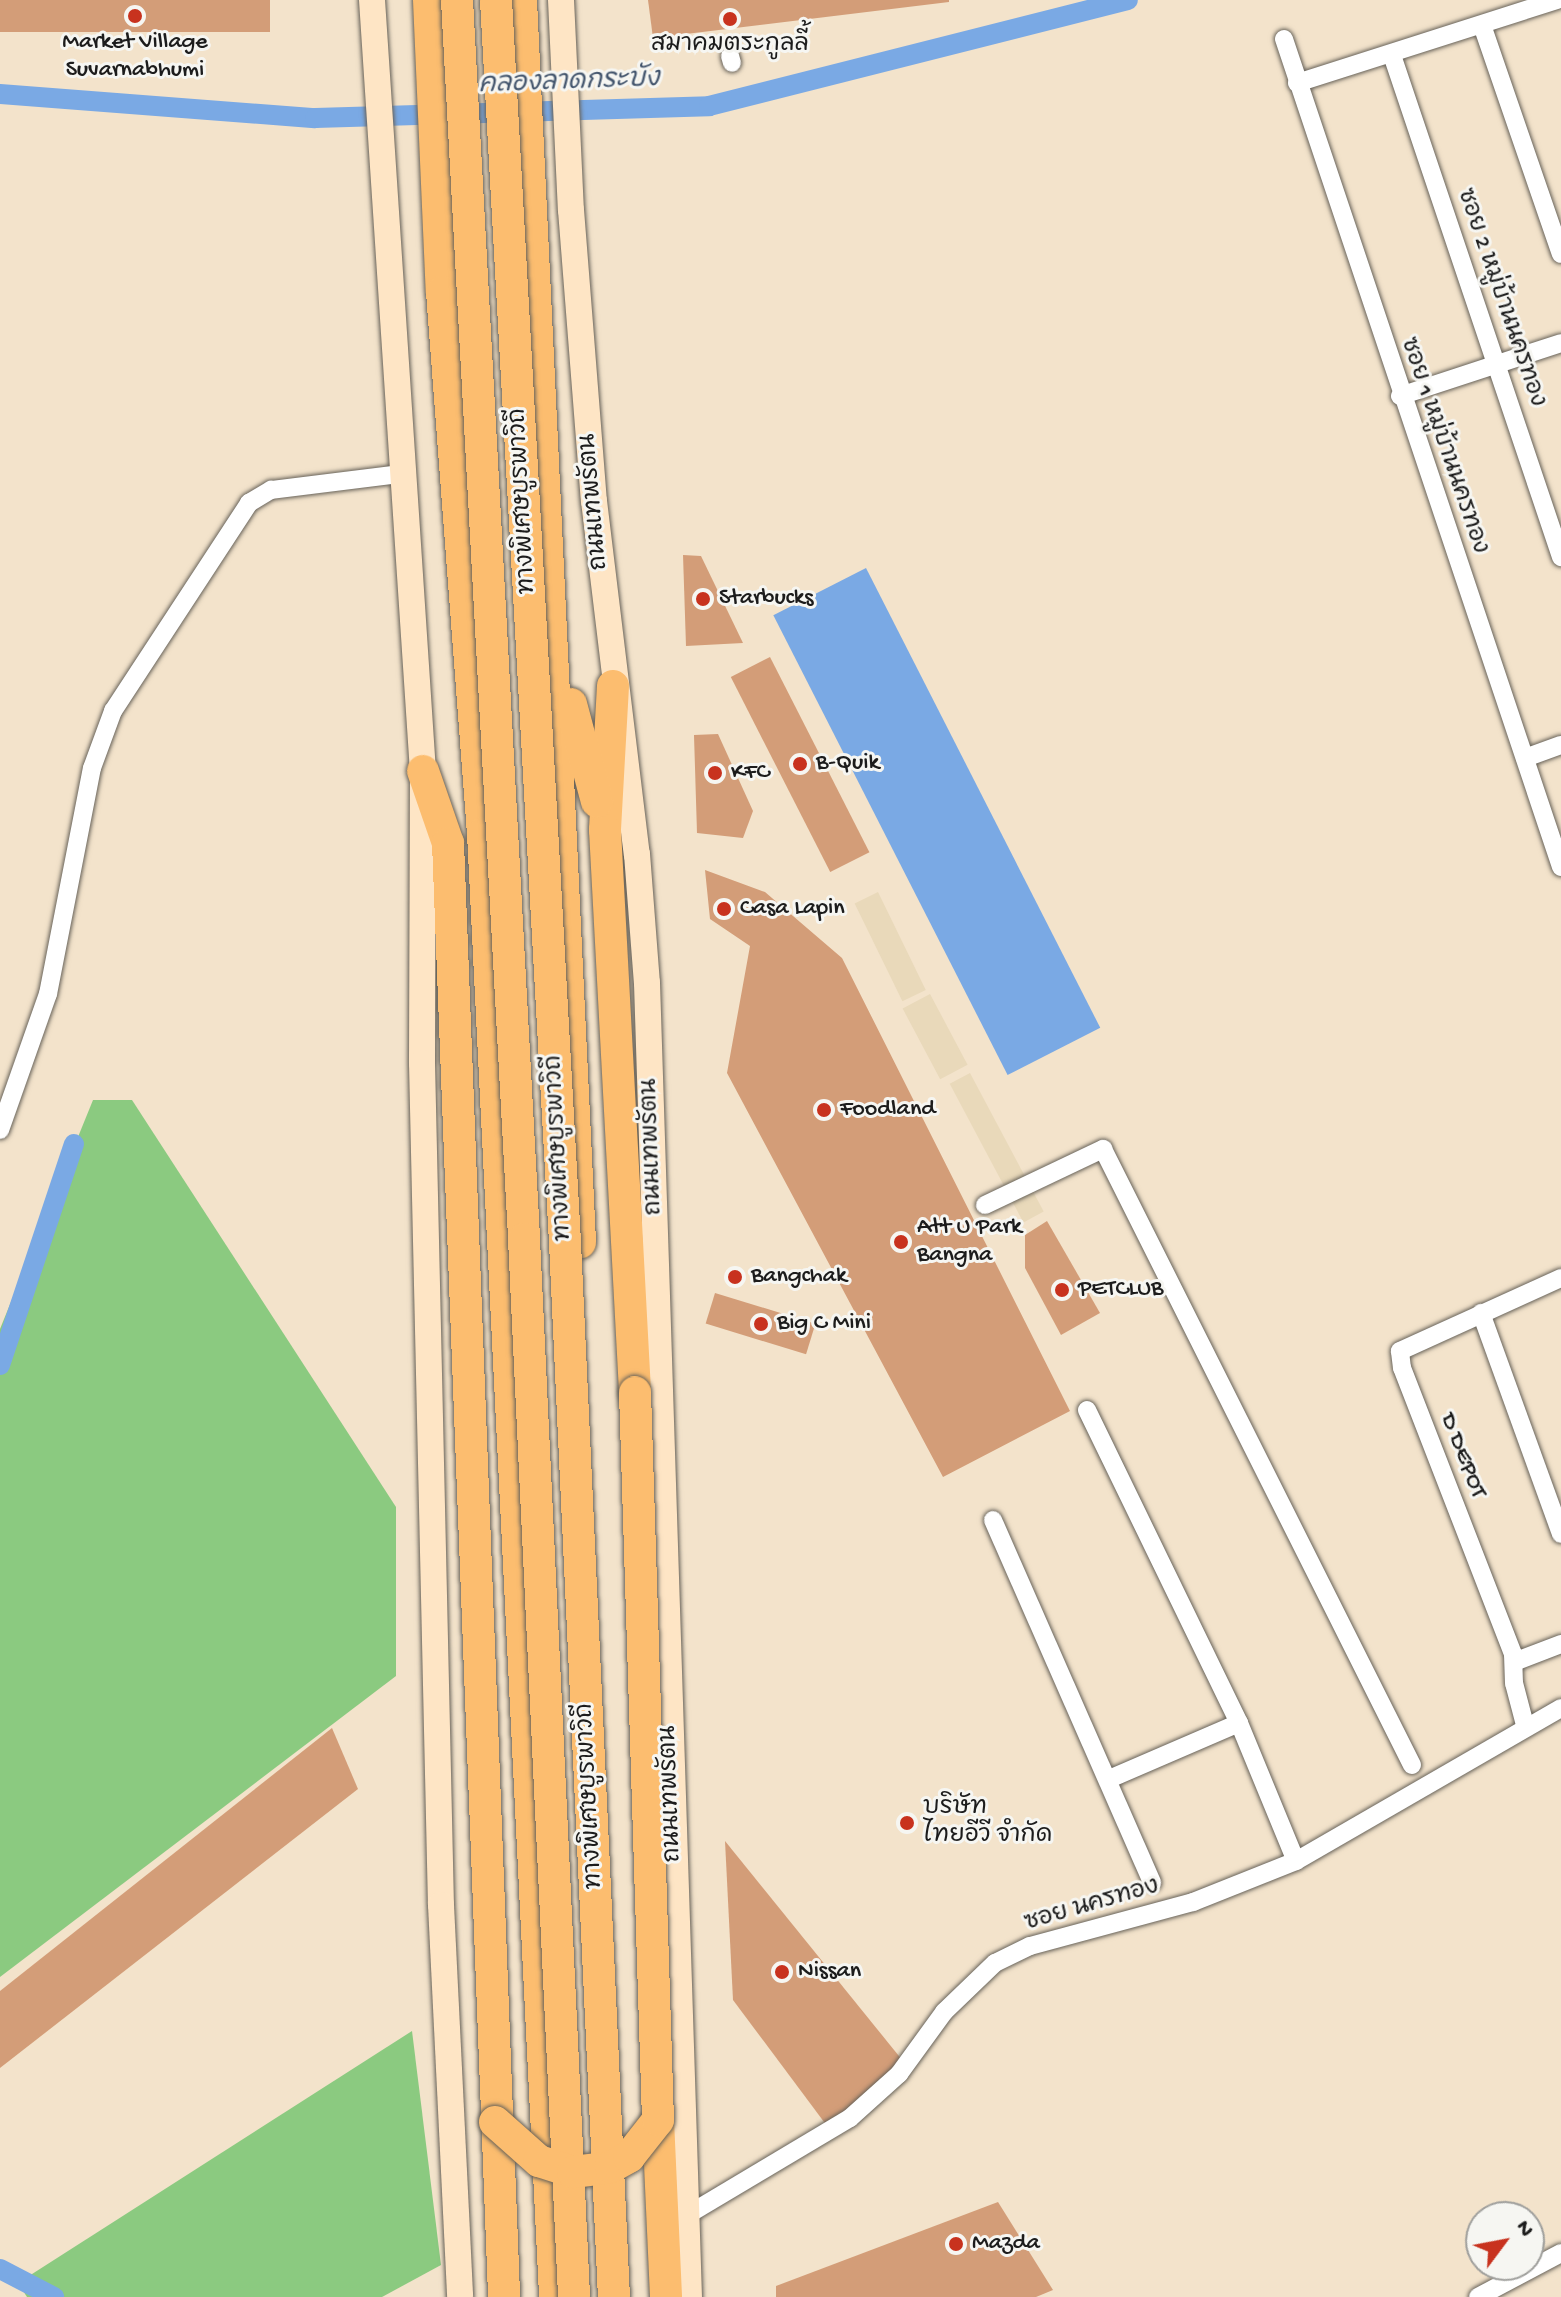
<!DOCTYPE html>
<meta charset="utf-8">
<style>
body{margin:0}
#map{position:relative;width:1561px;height:2297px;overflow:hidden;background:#f3e3cb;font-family:"Gochi Hand","Playpen Sans Thai",sans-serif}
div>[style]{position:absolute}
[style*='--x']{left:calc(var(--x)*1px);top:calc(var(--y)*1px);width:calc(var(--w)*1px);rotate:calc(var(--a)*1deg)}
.built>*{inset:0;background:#e9d9ba;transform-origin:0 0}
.green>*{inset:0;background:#8bca80}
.water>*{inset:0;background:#7aa9e4;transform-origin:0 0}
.canal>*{height:20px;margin:-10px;padding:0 10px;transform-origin:10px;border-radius:10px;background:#7aa9e4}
.building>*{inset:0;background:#d39d78;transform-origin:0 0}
.roads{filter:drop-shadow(0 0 2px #676259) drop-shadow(0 0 2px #676259)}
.street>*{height:18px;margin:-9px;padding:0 9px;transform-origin:9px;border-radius:9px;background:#fff}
.secondary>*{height:26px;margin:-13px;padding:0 13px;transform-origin:13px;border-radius:13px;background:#fee5c5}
.highway>*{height:32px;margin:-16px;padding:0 16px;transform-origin:16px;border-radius:16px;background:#fcbd6f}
.bridges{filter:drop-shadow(0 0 2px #676259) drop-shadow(0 0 2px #676259)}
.highway-bridge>*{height:32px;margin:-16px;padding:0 16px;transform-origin:16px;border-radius:16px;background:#fcbd6f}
.dots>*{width:22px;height:22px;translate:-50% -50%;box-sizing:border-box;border:4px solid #f6f6f2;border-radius:50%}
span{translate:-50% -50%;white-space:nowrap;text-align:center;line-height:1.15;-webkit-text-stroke:6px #f6f6f2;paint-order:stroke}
.poi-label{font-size:24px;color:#1c1c1c}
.left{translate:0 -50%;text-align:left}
.street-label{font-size:24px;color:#1c1c1c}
.water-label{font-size:26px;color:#42546c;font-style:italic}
.north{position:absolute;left:1465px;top:2201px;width:80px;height:80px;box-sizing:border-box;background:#f6f6f2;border:2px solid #9f9f9c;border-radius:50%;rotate:58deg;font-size:22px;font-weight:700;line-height:32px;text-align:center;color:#1c1c1c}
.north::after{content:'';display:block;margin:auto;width:28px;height:36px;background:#c8321e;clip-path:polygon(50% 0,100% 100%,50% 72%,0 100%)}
</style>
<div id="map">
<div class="built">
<div style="left:878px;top:892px;width:109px;height:26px;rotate:64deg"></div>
<div style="left:930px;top:994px;width:80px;height:31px;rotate:62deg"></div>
<div style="left:970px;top:1073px;width:157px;height:23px;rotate:62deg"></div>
</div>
<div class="green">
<div style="clip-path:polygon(93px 1100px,132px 1100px,396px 1507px,396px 1676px,0 1977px,0 1329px)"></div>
<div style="clip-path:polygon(412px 2031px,441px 2265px,382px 2297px,27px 2297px,18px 2283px)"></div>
</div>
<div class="water">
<div style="left:866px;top:568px;width:516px;height:104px;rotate:63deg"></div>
</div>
<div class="canal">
<div style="--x:0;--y:94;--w:316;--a:4.4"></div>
<div style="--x:315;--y:118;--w:394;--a:-1.7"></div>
<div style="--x:709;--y:106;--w:432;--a:-14.2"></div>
<div style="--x:0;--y:1365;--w:233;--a:-71.5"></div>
<div style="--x:0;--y:2269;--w:61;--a:27.4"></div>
</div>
<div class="building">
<div style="left:0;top:0;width:270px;height:32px"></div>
<div style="clip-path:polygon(648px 0,949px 0,949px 2px,653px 38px)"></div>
<div style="clip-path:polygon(683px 555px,701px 556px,743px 643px,686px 646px)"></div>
<div style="left:770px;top:657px;width:219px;height:44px;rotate:63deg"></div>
<div style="clip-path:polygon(718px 734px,753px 811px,743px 838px,697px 833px,694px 735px)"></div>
<div style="clip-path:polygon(705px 870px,765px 892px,842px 958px,1070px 1411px,943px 1477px,727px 1073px,750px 946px,710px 919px)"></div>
<div style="clip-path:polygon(1047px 1221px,1100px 1313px,1061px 1335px,1025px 1268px,1025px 1235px)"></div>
<div style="left:715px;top:1293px;width:105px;height:32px;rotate:17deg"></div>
<div style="clip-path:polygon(332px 1728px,358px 1789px,0 2068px,0 1991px)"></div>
<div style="clip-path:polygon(725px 1841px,907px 2066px,830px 2130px,733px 2000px)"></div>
<div style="clip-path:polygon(998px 2202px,1053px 2290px,1036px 2297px,776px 2297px,776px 2286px)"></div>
</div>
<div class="roads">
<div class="street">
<div style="--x:1482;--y:25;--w:242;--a:71"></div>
<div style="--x:1284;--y:39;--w:873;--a:71.5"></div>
<div style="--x:1392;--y:55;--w:530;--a:71.39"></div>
<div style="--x:730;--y:56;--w:7;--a:74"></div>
<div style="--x:1297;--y:83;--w:273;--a:-17.7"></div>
<div style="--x:1400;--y:396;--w:169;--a:-18.2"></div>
<div style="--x:1525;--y:758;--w:38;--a:-20"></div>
<div style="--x:0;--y:1130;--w:144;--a:-70.6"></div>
<div style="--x:48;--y:994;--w:230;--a:-79"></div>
<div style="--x:92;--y:768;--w:61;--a:-69.8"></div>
<div style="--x:113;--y:711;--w:249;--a:-56.8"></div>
<div style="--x:249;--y:503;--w:26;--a:-31"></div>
<div style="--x:271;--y:490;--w:130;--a:-7.1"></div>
<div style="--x:985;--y:1205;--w:131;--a:-25.4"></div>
<div style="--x:1103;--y:1149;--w:689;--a:63.36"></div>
<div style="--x:1481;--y:1313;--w:235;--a:70.1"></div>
<div style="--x:1087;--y:1410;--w:348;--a:64.1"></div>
<div style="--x:1239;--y:1723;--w:142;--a:156.7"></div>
<div style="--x:993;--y:1520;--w:396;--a:66.3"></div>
<div style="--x:1514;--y:1662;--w:50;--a:-21"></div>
<div style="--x:1239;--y:1723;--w:149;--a:67.6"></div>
<div style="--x:1525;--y:1725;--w:43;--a:-104.7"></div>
<div style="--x:1514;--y:1683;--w:29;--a:-92"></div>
<div style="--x:1513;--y:1654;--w:307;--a:-111.2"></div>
<div style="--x:1402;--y:1368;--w:17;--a:-97"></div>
<div style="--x:1400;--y:1351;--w:177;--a:-24.4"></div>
<div style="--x:684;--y:2217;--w:193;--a:-30.8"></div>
<div style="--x:850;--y:2118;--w:66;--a:-41.9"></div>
<div style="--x:899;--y:2074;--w:77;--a:-54"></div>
<div style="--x:944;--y:2012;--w:71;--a:-43.9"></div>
<div style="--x:995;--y:1963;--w:39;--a:-26"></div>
<div style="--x:1030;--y:1946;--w:169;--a:-15.1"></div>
<div style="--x:1193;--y:1902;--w:111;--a:-21.7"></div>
<div style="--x:1296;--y:1861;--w:306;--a:-30"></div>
<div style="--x:1478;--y:2297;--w:94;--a:-27.9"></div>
</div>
<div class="secondary">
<div style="--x:372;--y:0;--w:773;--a:86.22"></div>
<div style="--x:423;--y:771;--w:292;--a:90.2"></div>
<div style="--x:422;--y:1063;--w:842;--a:88.71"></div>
<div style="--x:441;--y:1905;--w:392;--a:87.2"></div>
<div style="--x:561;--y:0;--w:210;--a:87.3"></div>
<div style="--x:571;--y:210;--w:292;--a:85.5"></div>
<div style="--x:594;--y:501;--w:356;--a:83.1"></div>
<div style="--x:637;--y:854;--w:129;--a:85.6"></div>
<div style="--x:647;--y:983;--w:1315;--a:88.17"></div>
</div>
<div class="highway">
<div style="--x:429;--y:0;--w:292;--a:87.5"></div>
<div style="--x:442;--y:292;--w:543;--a:85.67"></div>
<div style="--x:483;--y:833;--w:1466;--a:87.18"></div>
<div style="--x:521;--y:0;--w:1244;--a:87.28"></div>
<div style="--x:613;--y:686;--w:144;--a:93.2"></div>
<div style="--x:605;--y:830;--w:563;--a:86.94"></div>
<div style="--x:571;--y:704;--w:101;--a:75.1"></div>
<div style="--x:423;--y:771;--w:76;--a:70.9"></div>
<div style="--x:448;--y:843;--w:1455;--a:87.79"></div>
<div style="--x:658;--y:2120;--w:177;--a:87.4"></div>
</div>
</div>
<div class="bridges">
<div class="highway-bridge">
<div style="--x:457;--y:0;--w:1241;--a:86.9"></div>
<div style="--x:524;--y:1239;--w:1059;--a:87.29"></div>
<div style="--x:496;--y:0;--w:1245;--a:86.82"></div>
<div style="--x:565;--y:1243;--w:1055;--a:87.34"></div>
<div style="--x:495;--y:2122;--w:59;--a:41.6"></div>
<div style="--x:539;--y:2161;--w:36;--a:18"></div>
<div style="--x:573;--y:2172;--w:38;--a:-7"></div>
<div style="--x:611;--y:2167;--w:21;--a:-29"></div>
<div style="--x:629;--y:2157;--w:47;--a:-51.9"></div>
<div style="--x:658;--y:2120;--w:728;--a:-91.81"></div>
</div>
</div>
<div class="dots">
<div style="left:135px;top:16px;background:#c8321e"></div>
<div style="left:730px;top:19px;background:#c8321e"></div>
<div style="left:703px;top:599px;background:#c8321e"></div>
<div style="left:800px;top:764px;background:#c8321e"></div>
<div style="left:715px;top:773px;background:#c8321e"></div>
<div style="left:724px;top:909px;background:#c8321e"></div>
<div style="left:824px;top:1110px;background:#c8321e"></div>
<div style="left:901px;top:1242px;background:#c8321e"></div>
<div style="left:735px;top:1277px;background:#c8321e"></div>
<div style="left:1062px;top:1290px;background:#c8321e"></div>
<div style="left:761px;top:1324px;background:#c8321e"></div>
<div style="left:907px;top:1823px;background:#c8321e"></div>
<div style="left:782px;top:1972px;background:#c8321e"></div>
<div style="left:956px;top:2244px;background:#c8321e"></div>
</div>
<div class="poi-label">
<span style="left:135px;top:57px">Market Village<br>Suvarnabhumi</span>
<span style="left:730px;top:46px">สมาคมตระกูลลี้</span>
<span class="left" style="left:719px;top:599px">Starbucks</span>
<span class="left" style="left:816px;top:764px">B-Quik</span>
<span class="left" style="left:731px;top:773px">KFC</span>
<span class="left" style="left:740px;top:909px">Casa Lapin</span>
<span class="left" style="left:840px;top:1110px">Foodland</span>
<span class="left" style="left:917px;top:1242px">Att U Park<br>Bangna</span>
<span class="left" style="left:751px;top:1277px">Bangchak</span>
<span class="left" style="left:1078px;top:1290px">PETCLUB</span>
<span class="left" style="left:777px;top:1324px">Big C Mini</span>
<span class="left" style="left:923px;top:1823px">บริษัท<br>ไทยอีวี จำกัด</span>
<span class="left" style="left:798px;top:1972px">Nissan</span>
<span class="left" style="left:972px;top:2244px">Mazda</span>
</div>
<div class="street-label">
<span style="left:1500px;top:298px;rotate:71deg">ซอย 2 หมู่บ้านนครทอง</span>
<span style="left:1443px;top:446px;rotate:71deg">ซอย 1 หมู่บ้านนครทอง</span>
<span style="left:524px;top:501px;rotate:-93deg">ทางพิเศษบูรพาวิถี</span>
<span style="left:595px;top:502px;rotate:-95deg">ถนนเทพรัตน</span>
<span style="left:653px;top:1147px;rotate:-92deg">ถนนเทพรัตน</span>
<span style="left:560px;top:1148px;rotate:-93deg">ทางพิเศษบูรพาวิถี</span>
<span style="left:1462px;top:1456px;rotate:68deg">D DEPOT</span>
<span style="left:672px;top:1794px;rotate:-92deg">ถนนเทพรัตน</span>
<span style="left:591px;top:1796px;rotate:-93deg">ทางพิเศษบูรพาวิถี</span>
<span style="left:1092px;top:1906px;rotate:-16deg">ซอย นครทอง</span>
</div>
<div class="water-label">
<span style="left:569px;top:84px;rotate:-2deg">คลองลาดกระบัง</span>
</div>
<div class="north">N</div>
</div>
